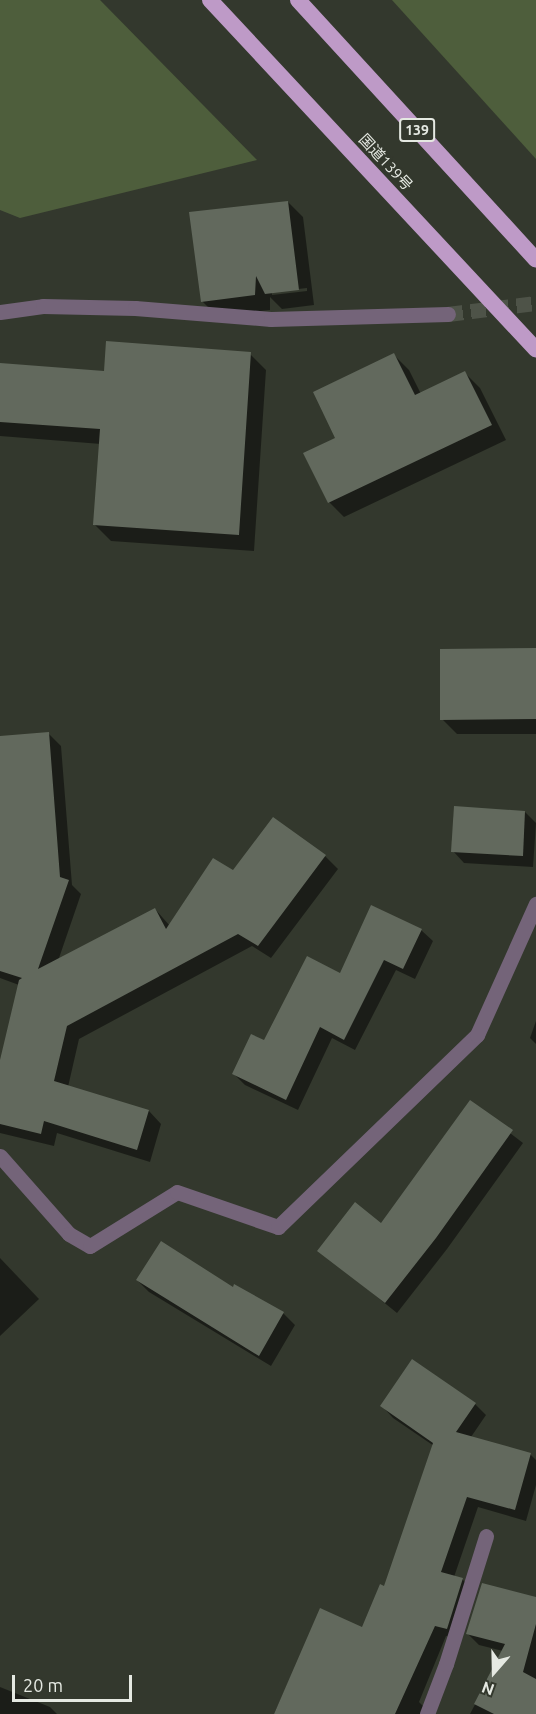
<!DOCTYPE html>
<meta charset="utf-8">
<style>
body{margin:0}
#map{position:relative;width:536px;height:1714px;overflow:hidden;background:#33382d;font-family:Ubuntu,"Noto Sans JP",sans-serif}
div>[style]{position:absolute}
.green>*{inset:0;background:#4e5e3c}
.shadow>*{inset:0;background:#0007}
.building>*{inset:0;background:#62695d}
.minor-tunnel>*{height:15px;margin-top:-7.5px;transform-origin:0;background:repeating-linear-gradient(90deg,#4e5348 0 15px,transparent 0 23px)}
.minor>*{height:15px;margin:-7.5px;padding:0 7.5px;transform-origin:7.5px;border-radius:7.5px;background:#746479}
.trunk>*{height:16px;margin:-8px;padding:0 8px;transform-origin:8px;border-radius:8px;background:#be9ac7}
span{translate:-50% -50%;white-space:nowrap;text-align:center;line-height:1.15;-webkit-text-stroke:4.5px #33382d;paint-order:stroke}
.shield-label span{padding:2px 4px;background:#33382d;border:2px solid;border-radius:4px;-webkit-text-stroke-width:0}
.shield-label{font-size:14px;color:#e5e9e2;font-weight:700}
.street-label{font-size:15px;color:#e5e9e2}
.north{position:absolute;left:464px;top:1642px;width:60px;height:60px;-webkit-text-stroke:4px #33382d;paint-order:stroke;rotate:200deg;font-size:16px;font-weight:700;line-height:24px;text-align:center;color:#e5e9e2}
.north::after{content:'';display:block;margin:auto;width:21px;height:27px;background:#e5e9e2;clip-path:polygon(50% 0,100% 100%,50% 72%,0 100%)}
.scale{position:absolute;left:12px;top:1675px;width:120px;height:27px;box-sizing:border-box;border:3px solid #e5e9e2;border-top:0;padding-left:8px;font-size:18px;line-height:21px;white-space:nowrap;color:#e5e9e2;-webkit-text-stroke:4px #33382d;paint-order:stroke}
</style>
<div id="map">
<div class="green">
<i style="clip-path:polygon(0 0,100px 0,257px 160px,20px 218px,0 210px)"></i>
<i style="clip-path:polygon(392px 0,536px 0,536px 159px)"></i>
</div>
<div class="shadow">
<i style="clip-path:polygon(evenodd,288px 202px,303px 217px,314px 305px,282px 309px,270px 297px,270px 310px,217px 316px,202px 301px,288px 202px,307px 288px,307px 291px,272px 295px,272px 292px,307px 288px)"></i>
<i style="clip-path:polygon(250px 354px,266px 370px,254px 551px,111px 541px,95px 525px,101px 444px,0 436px,0 365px,106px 373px)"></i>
<i style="clip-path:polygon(394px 355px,409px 370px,421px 394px,465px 373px,480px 388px,506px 440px,344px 517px,329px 502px)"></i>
<i style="clip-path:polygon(536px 650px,536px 734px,457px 734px,442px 719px)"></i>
<i style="clip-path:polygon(48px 733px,61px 746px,72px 885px,81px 894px,58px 961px,155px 909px,170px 926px,233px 872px,325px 856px,338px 869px,271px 958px,252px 946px,79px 1039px,68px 1087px,149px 1111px,161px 1124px,150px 1162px,57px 1133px,54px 1146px,0 1133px,0 1066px,19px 985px,0 978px,0 737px)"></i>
<i style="clip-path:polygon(525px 812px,536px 823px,533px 867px,464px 863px,453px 851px)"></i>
<i style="clip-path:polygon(421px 930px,433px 941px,415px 979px,396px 970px,355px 1050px,332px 1038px,298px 1110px,245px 1085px,234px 1074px,264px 1042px,340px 975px)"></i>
<i style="clip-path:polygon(536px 1021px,536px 1044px,530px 1038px)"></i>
<i style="clip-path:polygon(470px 1102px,523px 1143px,447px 1249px,397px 1313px,319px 1250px,382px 1225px)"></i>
<i style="clip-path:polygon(0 1258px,39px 1299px,0 1336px)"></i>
<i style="clip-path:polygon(137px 1280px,233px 1289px,235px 1286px,284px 1314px,295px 1325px,271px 1366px,149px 1292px)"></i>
<i style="clip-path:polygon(475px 1404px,486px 1415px,471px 1437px,530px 1454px,536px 1460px,536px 1485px,526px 1521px,478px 1507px,454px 1577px,462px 1579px,473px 1590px,458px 1639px,446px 1636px,419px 1702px,431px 1714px,274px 1714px,321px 1610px,363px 1629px,385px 1588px,434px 1446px,393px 1418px,382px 1406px)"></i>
<i style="clip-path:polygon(536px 1598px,536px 1714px,470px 1714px,503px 1651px,479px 1645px,467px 1633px)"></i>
<i style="clip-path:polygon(0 1687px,50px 1707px,57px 1714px,0 1714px)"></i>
</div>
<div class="building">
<i style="clip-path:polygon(288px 201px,299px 290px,265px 294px,256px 276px,255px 295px,201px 302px,189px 212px)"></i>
<i style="clip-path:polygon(106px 341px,251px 352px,239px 535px,93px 525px,100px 429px,0 422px,0 363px,104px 371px)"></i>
<i style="clip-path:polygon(394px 353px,415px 395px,465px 371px,492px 425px,328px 503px,303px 453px,335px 438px,313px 392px)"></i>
<i style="clip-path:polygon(536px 648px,536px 719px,440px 720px,440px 649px)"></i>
<i style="clip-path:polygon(49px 732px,60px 877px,69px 880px,38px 969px,155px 908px,166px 929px,213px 858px,233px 870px,273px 817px,326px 855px,258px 946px,238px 934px,67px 1026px,54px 1081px,149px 1110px,137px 1150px,44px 1121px,41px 1134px,0 1124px,0 1060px,19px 980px,22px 978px,0 971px,0 736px)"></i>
<i style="clip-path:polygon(454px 806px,525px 811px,523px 856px,451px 852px)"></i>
<i style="clip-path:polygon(371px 905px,422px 929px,403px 969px,384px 960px,344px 1040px,320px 1027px,286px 1100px,232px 1074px,251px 1034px,264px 1040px,307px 956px,340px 973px)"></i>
<i style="clip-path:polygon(470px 1100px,513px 1130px,436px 1238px,385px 1303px,317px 1251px,355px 1202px,381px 1223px)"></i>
<i style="clip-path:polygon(161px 1241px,233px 1287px,234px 1284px,284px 1312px,259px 1356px,136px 1280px)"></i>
<i style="clip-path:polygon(412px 1359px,476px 1403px,456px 1432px,531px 1453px,515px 1510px,467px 1497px,441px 1572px,463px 1578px,447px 1629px,435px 1626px,395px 1714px,274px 1714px,320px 1608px,362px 1627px,380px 1584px,384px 1586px,433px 1443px,380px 1406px)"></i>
<i style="clip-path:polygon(482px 1583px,536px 1597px,536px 1624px,523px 1672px,536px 1679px,536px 1714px,494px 1714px,474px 1704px,505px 1644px,466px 1634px)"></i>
</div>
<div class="minor-tunnel">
<i style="left:448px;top:314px;width:89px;rotate:-7.1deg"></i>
</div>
<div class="minor">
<i style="left:0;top:312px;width:43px;rotate:-7.9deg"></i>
<i style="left:43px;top:306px;width:92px;rotate:1.2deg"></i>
<i style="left:135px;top:308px;width:136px;rotate:4.6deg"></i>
<i style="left:271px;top:319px;width:177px;rotate:-1.6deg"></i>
<i style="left:0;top:1156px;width:104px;rotate:48.5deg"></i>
<i style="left:69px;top:1234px;width:24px;rotate:30deg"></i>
<i style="left:90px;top:1246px;width:102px;rotate:-31.8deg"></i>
<i style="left:177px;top:1192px;width:107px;rotate:19.1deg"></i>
<i style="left:278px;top:1227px;width:277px;rotate:-44deg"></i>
<i style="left:477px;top:1035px;width:144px;rotate:-65.8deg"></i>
<i style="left:427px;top:1714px;width:53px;rotate:-69.2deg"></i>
<i style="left:446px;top:1664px;width:134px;rotate:-72.6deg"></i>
</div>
<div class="trunk">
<i style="left:210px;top:0;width:478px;rotate:47deg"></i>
<i style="left:298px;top:0;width:352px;rotate:47.5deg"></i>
</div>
<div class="shield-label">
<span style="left:417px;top:130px">139</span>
</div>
<div class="street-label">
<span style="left:386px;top:162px;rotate:47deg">国道139号</span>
</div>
<div class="north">N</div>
<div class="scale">20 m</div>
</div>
